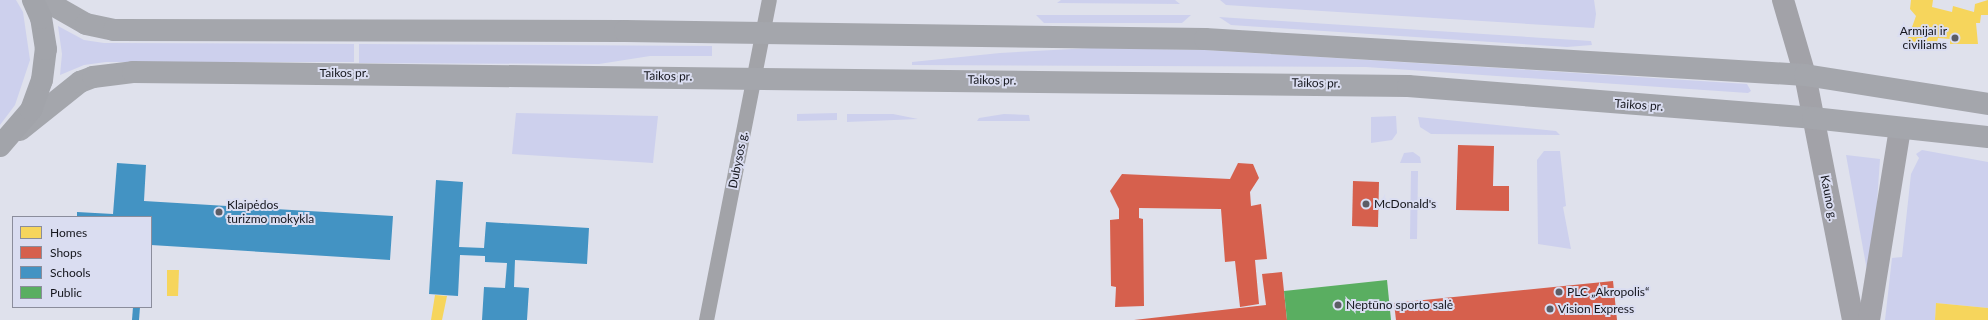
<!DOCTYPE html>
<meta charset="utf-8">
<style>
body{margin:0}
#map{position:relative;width:1988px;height:320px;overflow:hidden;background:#dfe1ec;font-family:Lato,sans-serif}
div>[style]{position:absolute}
.green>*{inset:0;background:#cdd0ed}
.homes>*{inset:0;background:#f6d55c}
.shops>*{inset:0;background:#d6604d}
.schools>*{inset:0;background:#4393c3}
.public>*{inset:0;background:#5aae61}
.minor>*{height:15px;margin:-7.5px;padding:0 7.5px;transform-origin:7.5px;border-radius:7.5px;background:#a2a3a8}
.secondary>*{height:22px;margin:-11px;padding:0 11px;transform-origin:11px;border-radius:11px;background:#a2a2a8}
.primary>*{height:22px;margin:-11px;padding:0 11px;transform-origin:11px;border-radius:11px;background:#a4a6ac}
.trunk>*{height:22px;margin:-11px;padding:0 11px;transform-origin:11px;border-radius:11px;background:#a2a4aa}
.dots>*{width:11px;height:11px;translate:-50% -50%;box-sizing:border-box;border:2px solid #daddf1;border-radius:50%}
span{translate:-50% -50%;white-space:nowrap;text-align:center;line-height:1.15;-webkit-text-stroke:4px #daddf1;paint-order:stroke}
.poi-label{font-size:12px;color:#15161d}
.right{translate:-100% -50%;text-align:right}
.left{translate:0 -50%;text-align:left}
.street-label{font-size:12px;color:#15161d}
.legend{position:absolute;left:12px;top:216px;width:140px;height:92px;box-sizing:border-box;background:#daddf1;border:1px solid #8b8d9c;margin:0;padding:5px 7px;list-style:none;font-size:12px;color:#15161d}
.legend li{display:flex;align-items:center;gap:8px;height:20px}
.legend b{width:20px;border:1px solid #8b8d9c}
</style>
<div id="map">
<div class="green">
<i style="clip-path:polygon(0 0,16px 0,23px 12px,30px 60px,15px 105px,0 125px)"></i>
<i style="clip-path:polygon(1061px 0,1175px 0,1180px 4px,1057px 3px)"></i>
<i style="clip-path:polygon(1220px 0,1594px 0,1596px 14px,1594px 28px,1226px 5px)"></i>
<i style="clip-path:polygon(1036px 15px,1191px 15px,1182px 23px,1044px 23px)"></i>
<i style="clip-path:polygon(1219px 17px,1591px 41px,1592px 45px,1567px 47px,1231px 25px)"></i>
<i style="clip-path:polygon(58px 26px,84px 40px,104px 43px,354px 44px,354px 62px,106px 62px,84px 65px,60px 75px,62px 54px)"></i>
<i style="clip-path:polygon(359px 44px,712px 46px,712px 56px,650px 56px,599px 64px,359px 63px)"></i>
<i style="clip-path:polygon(1091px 48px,1205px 50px,1529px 70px,1747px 84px,1751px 91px,1748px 93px,1366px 67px,912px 65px,912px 62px,1000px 53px)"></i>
<i style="clip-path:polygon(516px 113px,658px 116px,653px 163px,512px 154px)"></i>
<i style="clip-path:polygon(837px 113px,837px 120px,797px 121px,797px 114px)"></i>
<i style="clip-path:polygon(847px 114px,893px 114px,918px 119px,847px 122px)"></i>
<i style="clip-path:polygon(1004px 114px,1029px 115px,1030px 121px,977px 121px,979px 118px)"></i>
<i style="clip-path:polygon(1396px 116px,1397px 133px,1392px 140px,1371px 143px,1371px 117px)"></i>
<i style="clip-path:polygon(1418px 117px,1556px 131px,1560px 135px,1431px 134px,1420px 127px)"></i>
<i style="clip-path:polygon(1922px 150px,1988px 162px,1988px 308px,1936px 303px,1935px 320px,1885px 320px,1892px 258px,1902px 257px,1911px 174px,1919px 158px,1916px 154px)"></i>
<i style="clip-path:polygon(1544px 151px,1560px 151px,1566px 206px,1563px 207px,1571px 249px,1538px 244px,1537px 160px)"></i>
<i style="clip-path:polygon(1413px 152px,1420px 157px,1421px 163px,1400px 163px,1404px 153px)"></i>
<i style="clip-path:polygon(1846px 155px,1880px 159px,1872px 276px,1868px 276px)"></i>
<i style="clip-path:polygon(1411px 171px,1418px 171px,1417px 239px,1410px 239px)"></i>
</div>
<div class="homes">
<i style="clip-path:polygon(1911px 0,1933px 0,1932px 7px,1952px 12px,1953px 6px,1974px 12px,1975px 4px,1988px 0,1988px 15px,1981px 15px,1980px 23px,1976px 23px,1978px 44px,1950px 44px,1950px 39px,1938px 38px,1937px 42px,1930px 44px,1907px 41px,1916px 16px,1910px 9px)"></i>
<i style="clip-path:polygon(167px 270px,179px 270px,178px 296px,167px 296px)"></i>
<i style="clip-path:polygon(435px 295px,447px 296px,442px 320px,431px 320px)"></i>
<i style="clip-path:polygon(1936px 303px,1988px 308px,1988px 320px,1935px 320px)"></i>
</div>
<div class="shops">
<i style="clip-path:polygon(1458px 145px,1494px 146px,1493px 186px,1509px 186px,1509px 211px,1456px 210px)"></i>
<i style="clip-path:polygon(1238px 163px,1253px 164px,1259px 178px,1250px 192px,1251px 206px,1261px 204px,1267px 259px,1255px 260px,1259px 304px,1240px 307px,1235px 261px,1225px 262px,1221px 209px,1139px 208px,1139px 218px,1143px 219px,1144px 306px,1115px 307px,1116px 287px,1111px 286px,1110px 220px,1119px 219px,1119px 209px,1110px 191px,1122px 174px,1230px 179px)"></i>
<i style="clip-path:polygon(1353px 181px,1379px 182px,1378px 227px,1352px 226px)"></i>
<i style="clip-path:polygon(1282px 272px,1287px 320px,1134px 320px,1266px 305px,1262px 274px)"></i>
<i style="clip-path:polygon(1613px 281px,1617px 320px,1396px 320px,1394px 303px)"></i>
</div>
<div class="schools">
<i style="clip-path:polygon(117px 163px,146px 165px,144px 201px,393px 216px,390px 260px,151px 245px,151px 217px,77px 217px,77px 212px,113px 214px)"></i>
<i style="clip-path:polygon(436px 180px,463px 182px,459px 247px,484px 248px,486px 222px,589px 228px,587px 264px,515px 260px,514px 287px,529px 288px,527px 320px,482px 320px,484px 287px,505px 288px,507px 263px,485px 262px,485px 256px,460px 255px,458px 296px,429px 294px)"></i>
<i style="clip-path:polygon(133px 307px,140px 307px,139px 320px,132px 320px)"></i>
</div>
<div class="public">
<i style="clip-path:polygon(1387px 280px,1391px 320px,1287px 320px,1284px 291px)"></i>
</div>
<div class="minor">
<i style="left:706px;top:320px;width:326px;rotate:-78.9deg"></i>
</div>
<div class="secondary">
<i style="left:1783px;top:0;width:78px;rotate:73.7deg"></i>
<i style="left:1805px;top:75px;width:250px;rotate:78.9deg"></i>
<i style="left:1869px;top:320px;width:194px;rotate:-80.8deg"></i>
</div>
<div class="primary">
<i style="left:44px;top:0;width:48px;rotate:29.7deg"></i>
<i style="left:86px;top:24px;width:29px;rotate:12deg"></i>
<i style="left:114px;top:30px;width:511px;rotate:0.11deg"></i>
<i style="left:625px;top:31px;width:580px;rotate:0.79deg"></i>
<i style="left:1205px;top:39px;width:601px;rotate:3.43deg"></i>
<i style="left:1805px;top:75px;width:185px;rotate:9deg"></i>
<i style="left:20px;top:130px;width:77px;rotate:-38.7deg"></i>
<i style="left:80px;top:82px;width:14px;rotate:-21deg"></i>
<i style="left:93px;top:77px;width:40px;rotate:-7.1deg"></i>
<i style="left:133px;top:72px;width:1275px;rotate:0.63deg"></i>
<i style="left:1408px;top:86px;width:406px;rotate:4.5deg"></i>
<i style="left:1813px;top:118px;width:176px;rotate:6.2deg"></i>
</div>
<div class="trunk">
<i style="left:0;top:146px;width:48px;rotate:-49.3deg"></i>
<i style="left:31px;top:110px;width:32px;rotate:-70deg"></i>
<i style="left:42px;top:80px;width:31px;rotate:-83deg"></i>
<i style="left:46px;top:49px;width:31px;rotate:-99deg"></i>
<i style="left:41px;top:18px;width:20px;rotate:-114deg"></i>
</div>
<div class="dots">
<i style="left:1955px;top:38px;background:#5c5d65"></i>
<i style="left:1366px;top:204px;background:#5c5d65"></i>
<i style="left:219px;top:212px;background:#5c5d65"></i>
<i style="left:1559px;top:292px;background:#5c5d65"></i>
<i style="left:1338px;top:305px;background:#5c5d65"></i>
<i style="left:1550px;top:309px;background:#5c5d65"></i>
</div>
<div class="poi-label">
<span class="right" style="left:1947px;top:38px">Armijai ir<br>civiliams</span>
<span class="left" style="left:1374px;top:204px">McDonald's</span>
<span class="left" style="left:227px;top:212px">Klaipėdos<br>turizmo mokykla</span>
<span class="left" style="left:1567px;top:292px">PLC „Akropolis“</span>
<span class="left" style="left:1346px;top:305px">Neptūno sporto salė</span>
<span class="left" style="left:1558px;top:309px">Vision Express</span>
</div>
<div class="street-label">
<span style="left:344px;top:73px">Taikos pr.</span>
<span style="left:668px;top:76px;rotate:1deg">Taikos pr.</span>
<span style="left:992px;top:80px;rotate:1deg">Taikos pr.</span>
<span style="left:1316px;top:83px;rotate:1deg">Taikos pr.</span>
<span style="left:1639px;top:105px;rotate:4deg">Taikos pr.</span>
<span style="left:738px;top:160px;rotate:-79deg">Dubysos g.</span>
<span style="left:1829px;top:198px;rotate:79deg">Kauno g.</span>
</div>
<ul class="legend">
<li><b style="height:11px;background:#f6d55c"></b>Homes</li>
<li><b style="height:11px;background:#d6604d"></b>Shops</li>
<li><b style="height:11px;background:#4393c3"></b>Schools</li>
<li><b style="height:11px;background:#5aae61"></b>Public</li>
</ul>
</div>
